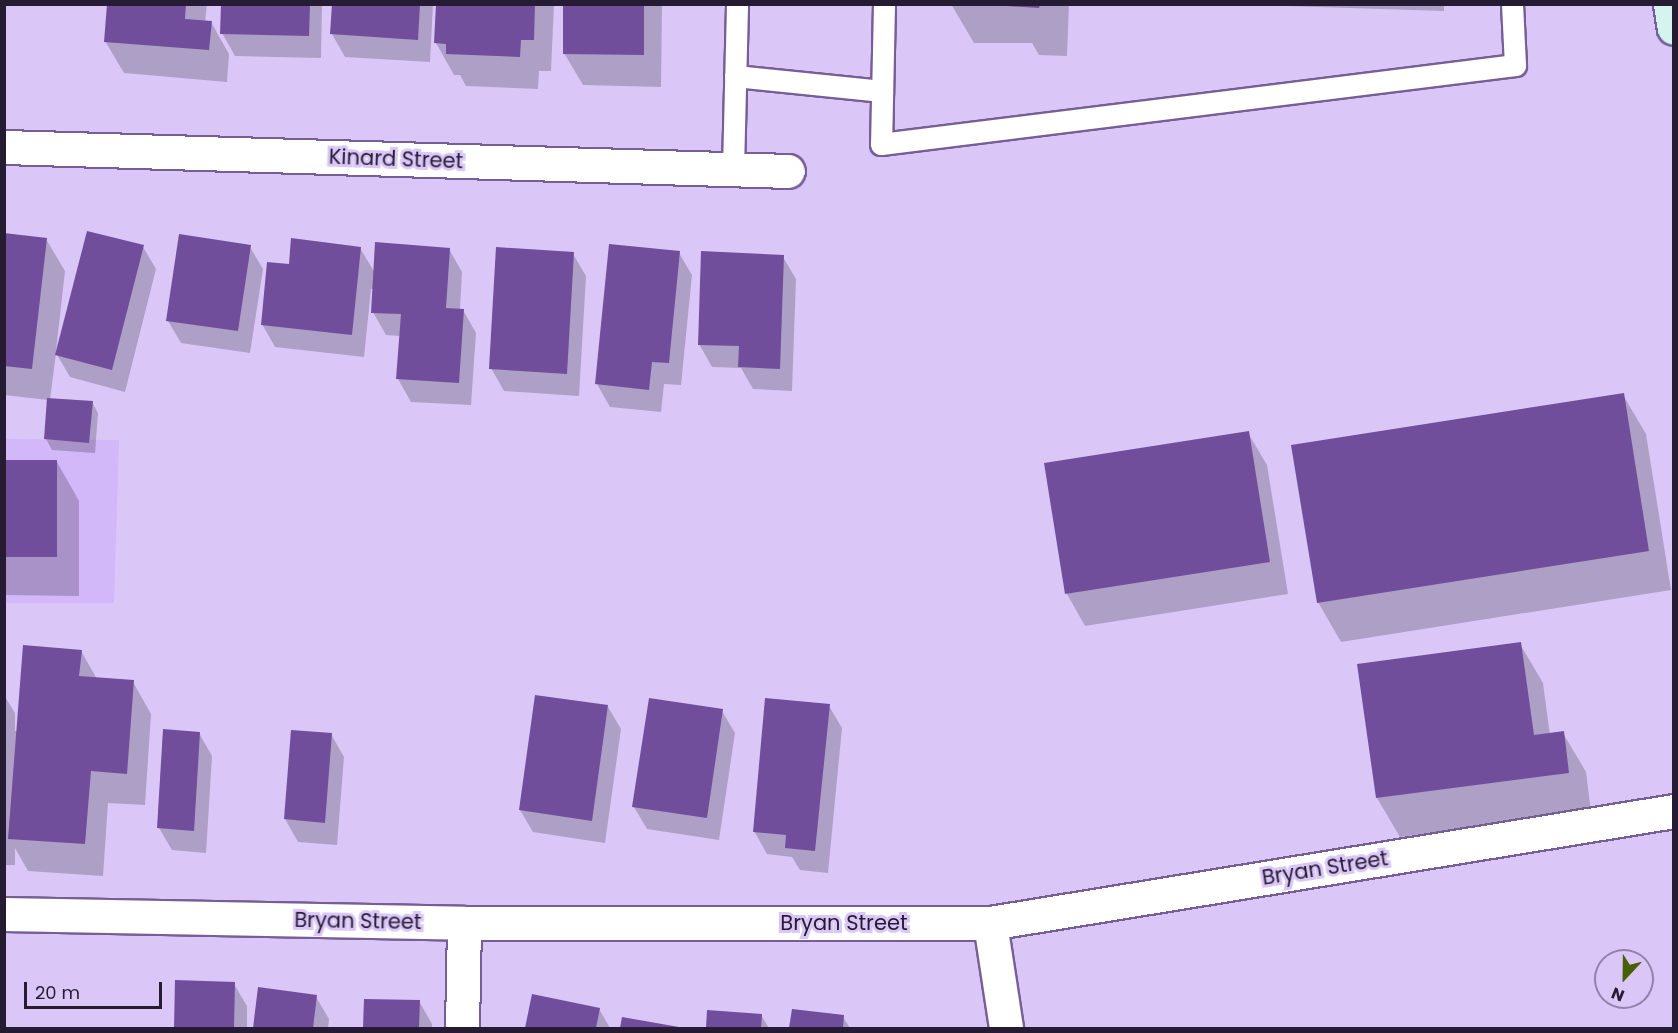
<!DOCTYPE html>
<style>
body{margin:0}
#map{position:relative;width:1678px;height:1033px;overflow:hidden;background:#dac7f8;font-family:Poppins,sans-serif}
div>[style]{position:absolute}
.built>*{inset:0;background:#d2b7f9}
.shadow>*{inset:0;background:#0003}
.building>*{inset:0;background:#714e9c}
.roads{filter:drop-shadow(2px 0 #765f95) drop-shadow(-2px 0 #765f95) drop-shadow(0 2px #765f95) drop-shadow(0 -2px #765f95)}
.lane>*{height:21px;margin:-10.5px;padding:0 10.5px;transform-origin:10.5px;border-radius:10.5px;background:#fff}
.street>*{height:33px;margin:-16.5px;padding:0 16.5px;transform-origin:16.5px;border-radius:16.5px;background:#fff}
.secondary>*{height:33px;margin:-16.5px;padding:0 16.5px;transform-origin:16.5px;border-radius:16.5px;background:#d5f4ef}
span{translate:-50% -50%;white-space:nowrap;text-align:center;line-height:1.15;-webkit-text-stroke:6px #dac7f8;paint-order:stroke}
.street-label{font-size:21px;color:#251b32}
.frame{position:absolute;inset:0;border:6px solid #251b32;pointer-events:none}
.north{position:absolute;left:1594px;top:949px;width:60px;height:60px;box-sizing:border-box;background:#dac7f8;border:2px solid #9282a9;border-radius:50%;rotate:202deg;font-size:16px;font-weight:700;line-height:24px;text-align:center;color:#251b32}
.north::after{content:'';display:block;margin:auto;width:21px;height:27px;background:#4a5e05;clip-path:polygon(50% 0,100% 100%,50% 72%,0 100%)}
.scale{position:absolute;left:24px;top:982px;width:138px;height:27px;box-sizing:border-box;border:3px solid #251b32;border-top:0;padding-left:8px;font-size:18px;line-height:21px;white-space:nowrap;color:#251b32;-webkit-text-stroke:4px #dac7f8;paint-order:stroke}
</style>
<div id="map">
<div class="built">
<i style="clip-path:polygon(5px 439px,119px 440px,114px 603px,5px 603px)"></i>
</div>
<div class="shadow">
<i style="clip-path:polygon(108px 4px,207px 4px,205px 22px,211px 22px,229px 54px,227px 82px,124px 73px,105px 41px)"></i>
<i style="clip-path:polygon(222px 4px,322px 4px,321px 58px,235px 56px,222px 33px)"></i>
<i style="clip-path:polygon(334px 4px,433px 4px,430px 62px,345px 57px,332px 34px)"></i>
<i style="clip-path:polygon(438px 4px,554px 4px,551px 71px,539px 71px,538px 89px,466px 86px,460px 75px,454px 75px,436px 43px)"></i>
<i style="clip-path:polygon(564px 4px,662px 4px,661px 87px,583px 85px,564px 53px)"></i>
<i style="clip-path:polygon(951px 4px,1069px 4px,1067px 56px,1039px 55px,1032px 43px,974px 43px)"></i>
<i style="clip-path:polygon(1224px 4px,1444px 4px,1444px 11px)"></i>
<i style="clip-path:polygon(4px 234px,46px 239px,65px 271px,56px 351px,143px 247px,156px 269px,125px 392px,70px 377px,56px 353px,50px 400px,92px 402px,98px 413px,95px 453px,52px 450px,46px 439px,48px 400px,4px 395px)"></i>
<i style="clip-path:polygon(250px 247px,263px 269px,250px 353px,181px 343px,168px 321px)"></i>
<i style="clip-path:polygon(360px 248px,375px 273px,449px 249px,462px 272px,460px 310px,463px 310px,476px 333px,471px 405px,411px 402px,398px 379px,401px 336px,386px 335px,373px 312px,374px 289px,371px 289px,364px 357px,275px 347px,262px 324px,290px 265px)"></i>
<i style="clip-path:polygon(679px 253px,692px 275px,681px 385px,664px 384px,661px 412px,610px 407px,597px 384px)"></i>
<i style="clip-path:polygon(573px 254px,586px 276px,579px 396px,504px 391px,491px 368px)"></i>
<i style="clip-path:polygon(783px 257px,796px 279px,792px 391px,753px 389px,741px 368px,712px 367px,699px 344px)"></i>
<i style="clip-path:polygon(1623px 395px,1646px 434px,1671px 590px,1341px 642px,1318px 602px)"></i>
<i style="clip-path:polygon(1248px 433px,1267px 465px,1288px 594px,1085px 626px,1067px 594px)"></i>
<i style="clip-path:polygon(4px 461px,57px 462px,79px 501px,79px 596px,4px 595px)"></i>
<i style="clip-path:polygon(1520px 644px,1543px 683px,1550px 735px,1563px 733px,1586px 772px,1591px 812px,1400px 837px,1377px 798px)"></i>
<i style="clip-path:polygon(81px 651px,97px 679px,133px 682px,151px 714px,145px 805px,108px 803px,103px 876px,28px 871px,15px 848px,15px 865px,4px 865px,4px 695px,15px 713px,15px 731px,18px 731px)"></i>
<i style="clip-path:polygon(829px 706px,842px 728px,828px 873px,800px 870px,792px 857px,767px 854px,754px 831px)"></i>
<i style="clip-path:polygon(608px 707px,621px 729px,605px 843px,533px 832px,520px 810px)"></i>
<i style="clip-path:polygon(722px 711px,735px 733px,719px 840px,647px 829px,634px 807px)"></i>
<i style="clip-path:polygon(199px 733px,212px 756px,206px 853px,172px 850px,159px 828px)"></i>
<i style="clip-path:polygon(331px 734px,344px 757px,337px 845px,298px 842px,285px 819px)"></i>
<i style="clip-path:polygon(177px 982px,234px 984px,247px 1006px,247px 1028px,176px 1028px)"></i>
<i style="clip-path:polygon(260px 989px,316px 997px,329px 1019px,328px 1028px,255px 1028px)"></i>
<i style="clip-path:polygon(533px 996px,599px 1009px,610px 1028px,527px 1028px)"></i>
<i style="clip-path:polygon(365px 1000px,419px 1001px,432px 1024px,432px 1028px,365px 1028px)"></i>
<i style="clip-path:polygon(793px 1011px,843px 1017px,850px 1028px,791px 1028px)"></i>
<i style="clip-path:polygon(708px 1012px,761px 1015px,769px 1028px,707px 1028px)"></i>
<i style="clip-path:polygon(623px 1019px,677px 1028px,621px 1028px)"></i>
</div>
<div class="building">
<i style="clip-path:polygon(107px 4px,186px 4px,185px 19px,212px 21px,209px 50px,104px 42px)"></i>
<i style="clip-path:polygon(221px 4px,310px 4px,309px 36px,220px 34px)"></i>
<i style="clip-path:polygon(332px 4px,420px 4px,418px 40px,330px 34px)"></i>
<i style="clip-path:polygon(436px 4px,535px 4px,534px 40px,521px 40px,520px 57px,446px 54px,446px 44px,434px 43px)"></i>
<i style="clip-path:polygon(563px 4px,644px 4px,644px 55px,563px 54px)"></i>
<i style="clip-path:polygon(1007px 4px,1040px 4px,1039px 8px,1007px 6px)"></i>
<i style="clip-path:polygon(87px 231px,144px 245px,112px 370px,55px 355px)"></i>
<i style="clip-path:polygon(4px 233px,47px 238px,32px 369px,4px 366px)"></i>
<i style="clip-path:polygon(179px 234px,251px 245px,238px 331px,166px 321px)"></i>
<i style="clip-path:polygon(291px 238px,361px 247px,352px 335px,261px 325px,267px 262px,289px 264px)"></i>
<i style="clip-path:polygon(375px 242px,450px 248px,446px 308px,464px 309px,459px 383px,396px 379px,401px 314px,371px 313px)"></i>
<i style="clip-path:polygon(609px 244px,680px 251px,669px 363px,652px 362px,649px 390px,595px 384px)"></i>
<i style="clip-path:polygon(496px 247px,574px 252px,567px 374px,489px 369px)"></i>
<i style="clip-path:polygon(701px 251px,784px 255px,780px 369px,738px 367px,739px 346px,698px 345px)"></i>
<i style="clip-path:polygon(1624px 393px,1649px 551px,1317px 603px,1291px 445px)"></i>
<i style="clip-path:polygon(47px 398px,93px 401px,89px 443px,44px 439px)"></i>
<i style="clip-path:polygon(1249px 431px,1270px 562px,1065px 594px,1044px 463px)"></i>
<i style="clip-path:polygon(4px 460px,57px 460px,57px 557px,4px 557px)"></i>
<i style="clip-path:polygon(1521px 642px,1534px 735px,1564px 731px,1569px 773px,1376px 798px,1357px 664px)"></i>
<i style="clip-path:polygon(23px 645px,82px 650px,79px 676px,134px 680px,127px 774px,91px 771px,85px 844px,8px 839px)"></i>
<i style="clip-path:polygon(535px 695px,608px 705px,592px 821px,519px 810px)"></i>
<i style="clip-path:polygon(649px 698px,723px 709px,707px 818px,632px 807px)"></i>
<i style="clip-path:polygon(765px 698px,830px 704px,815px 851px,785px 848px,786px 835px,753px 832px)"></i>
<i style="clip-path:polygon(163px 729px,200px 732px,194px 831px,157px 828px)"></i>
<i style="clip-path:polygon(291px 730px,332px 733px,325px 823px,284px 819px)"></i>
<i style="clip-path:polygon(175px 980px,235px 982px,234px 1028px,174px 1028px)"></i>
<i style="clip-path:polygon(258px 987px,317px 995px,313px 1028px,253px 1028px)"></i>
<i style="clip-path:polygon(532px 994px,600px 1008px,596px 1028px,525px 1028px)"></i>
<i style="clip-path:polygon(364px 999px,420px 1000px,419px 1028px,363px 1028px)"></i>
<i style="clip-path:polygon(792px 1009px,844px 1015px,843px 1028px,789px 1028px)"></i>
<i style="clip-path:polygon(707px 1010px,762px 1014px,761px 1028px,706px 1028px)"></i>
<i style="clip-path:polygon(622px 1017px,679px 1027px,679px 1028px,620px 1028px)"></i>
</div>
<div class="roads">
<div class="lane">
<i style="left:884px;top:4px;width:140px;rotate:91.2deg"></i>
<i style="left:881px;top:144px;width:639px;rotate:-7.1deg"></i>
<i style="left:1515px;top:65px;width:61px;rotate:-92.8deg"></i>
<i style="left:735px;top:76px;width:148px;rotate:5.8deg"></i>
<i style="left:733px;top:169px;width:165px;rotate:-88.6deg"></i>
</div>
<div class="street">
<i style="left:4px;top:147px;width:784px;rotate:1.75deg"></i>
<i style="left:4px;top:914px;width:460px;rotate:1.1deg"></i>
<i style="left:464px;top:923px;width:526px"></i>
<i style="left:990px;top:923px;width:693px;rotate:-9.3deg"></i>
<i style="left:990px;top:923px;width:106px;rotate:81.3deg"></i>
<i style="left:462px;top:1028px;width:105px;rotate:-88.9deg"></i>
</div>
<div class="secondary">
<i style="left:1670px;top:4px;width:24px;rotate:81deg"></i>
</div>
</div>
<div class="street-label">
<span style="left:396px;top:159px;rotate:2deg">Kinard Street</span>
<span style="left:1325px;top:868px;rotate:-9deg">Bryan Street</span>
<span style="left:358px;top:921px;rotate:1deg">Bryan Street</span>
<span style="left:844px;top:923px">Bryan Street</span>
</div>
<div class="frame"></div>
<div class="north">N</div>
<div class="scale">20 m</div>
</div>
